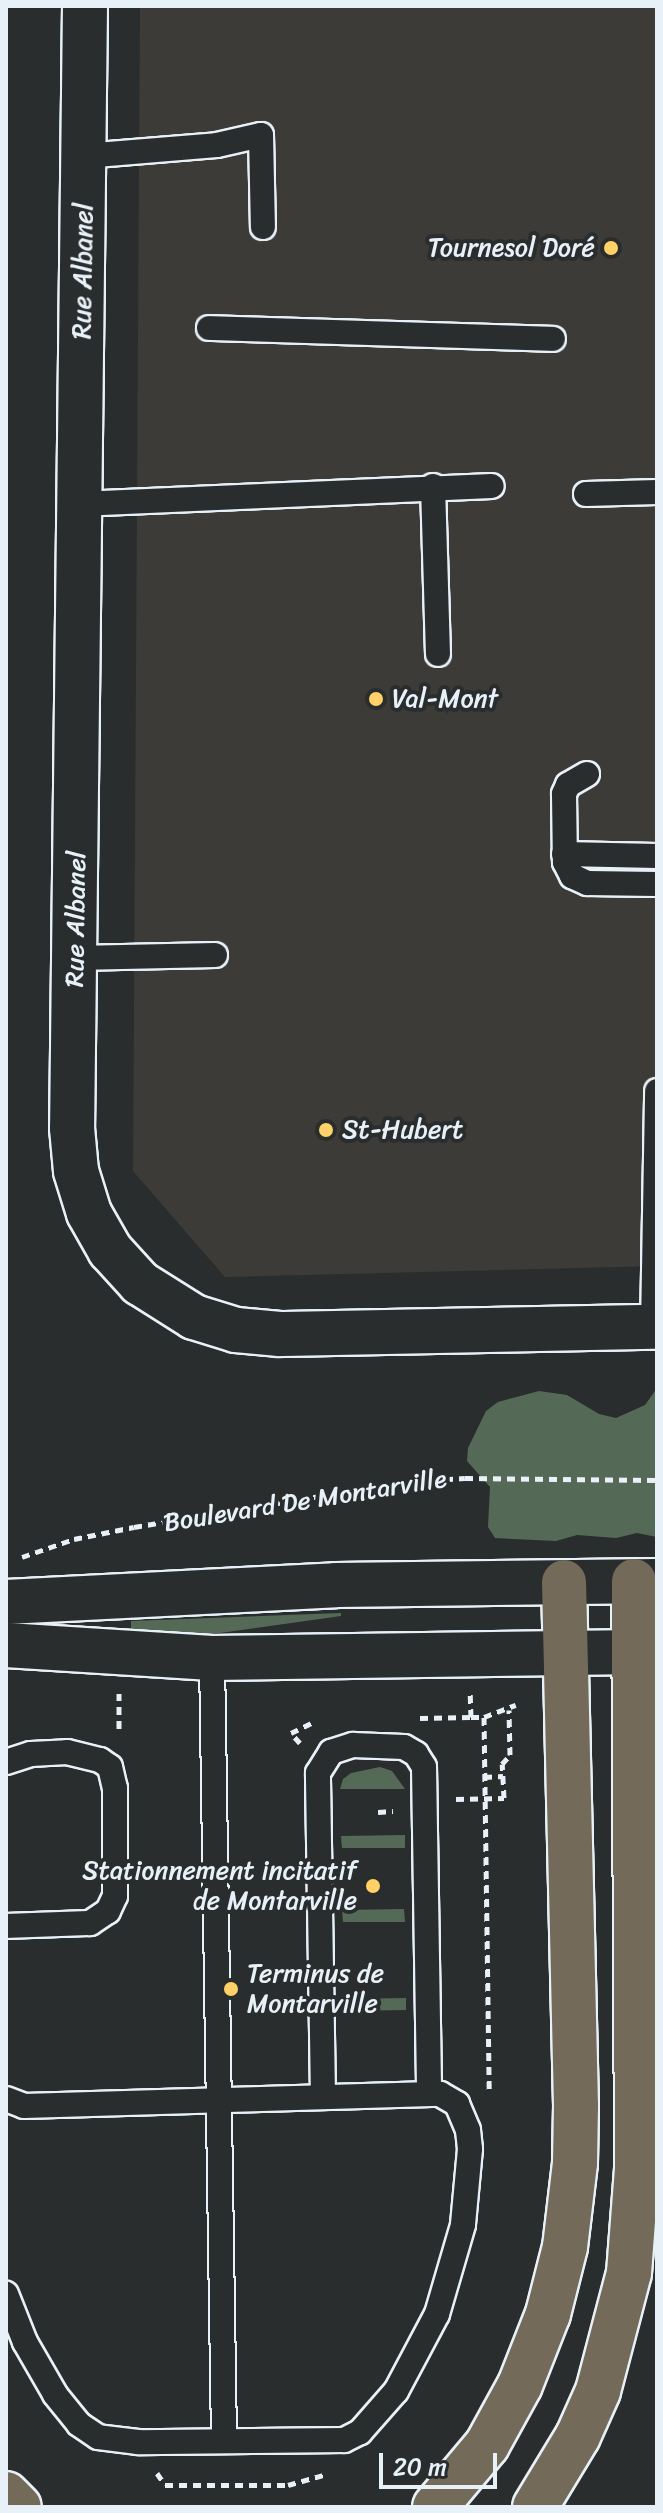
<!DOCTYPE html>
<meta charset="utf-8">
<style>
body{margin:0}
#map{position:relative;width:663px;height:2513px;overflow:hidden;background:#2a2d2e;font-family:Sriracha,sans-serif}
div>[style]{position:absolute}
.built>*{inset:0;background:#3d3b38}
.green>*{inset:0;background:#546a56}
.path>*{height:5px;margin-top:-2.5px;transform-origin:0;background:repeating-linear-gradient(90deg,#e8f1f8 0 8px,transparent 0 14px)}
.roads{filter:drop-shadow(2px 0 #e8f1f8) drop-shadow(-2px 0 #e8f1f8) drop-shadow(0 2px #e8f1f8) drop-shadow(0 -2px #e8f1f8)}
.lane>*{height:24px;margin:-12px;padding:0 12px;transform-origin:12px;border-radius:12px;background:#2a2d2e}
.street>*{height:44px;margin:-22px;padding:0 22px;transform-origin:22px;border-radius:22px;background:#2a2d2e}
.secondary>*{height:44px;margin:-22px;padding:0 22px;transform-origin:22px;border-radius:22px;background:#2a2d2e}
.highway>*{height:44px;margin:-22px;padding:0 22px;transform-origin:22px;border-radius:22px;background:#746a5a}
.dots>*{width:22px;height:22px;translate:-50% -50%;box-sizing:border-box;border:4px solid #2a2d2e;border-radius:50%}
span{translate:-50% -50%;white-space:nowrap;text-align:center;line-height:1.15;-webkit-text-stroke:8px #2a2d2e;paint-order:stroke}
.poi-label{font-size:26px;color:#e8f1f8}
.right{translate:-100% -50%;text-align:right}
.left{translate:0 -50%;text-align:left}
.street-label{font-size:26px;color:#e8f1f8}
.frame{position:absolute;inset:0;border:8px solid #e8f1f8;pointer-events:none}
.scale{position:absolute;left:379px;top:2453px;width:118px;height:36px;box-sizing:border-box;border:4px solid #e8f1f8;border-top:0;padding-left:10px;font-size:24px;line-height:28px;white-space:nowrap;color:#e8f1f8;-webkit-text-stroke:6px #2a2d2e;paint-order:stroke}
</style>
<div id="map">
<div class="built">
<i style="clip-path:polygon(140px 6px,657px 6px,657px 1266px,225px 1277px,133px 1171px)"></i>
</div>
<div class="green">
<i style="clip-path:polygon(657px 1388px,657px 1537px,637px 1533px,616px 1538px,577px 1535px,556px 1541px,495px 1538px,488px 1527px,490px 1487px,467px 1461px,468px 1448px,486px 1411px,498px 1402px,539px 1391px,567px 1395px,599px 1414px,616px 1418px,645px 1405px)"></i>
<i style="clip-path:polygon(341px 1613px,341px 1616px,198px 1636px,131px 1630px,131px 1621px)"></i>
<i style="clip-path:polygon(380px 1767px,392px 1771px,405px 1789px,340px 1789px,343px 1779px,351px 1773px)"></i>
<i style="clip-path:polygon(405px 1835px,405px 1848px,342px 1848px,341px 1836px)"></i>
<i style="clip-path:polygon(404px 1909px,405px 1922px,343px 1922px,342px 1910px)"></i>
<i style="clip-path:polygon(406px 1998px,406px 2010px,344px 2011px,344px 1999px)"></i>
</div>
<div class="path">
<i style="left:22px;top:1557px;width:55px;rotate:-19.1deg"></i>
<i style="left:74px;top:1539px;width:61px;rotate:-11.3deg"></i>
<i style="left:134px;top:1527px;width:273px;rotate:-9.5deg"></i>
<i style="left:403px;top:1482px;width:62px;rotate:-3.7deg"></i>
<i style="left:465px;top:1478px;width:192px;rotate:0.6deg"></i>
<i style="left:119px;top:1693px;width:40px;rotate:90deg"></i>
<i style="left:471px;top:1717px;width:13px"></i>
<i style="left:484px;top:1717px;width:377px;rotate:89.2deg"></i>
<i style="left:484px;top:1717px;width:34px;rotate:-21deg"></i>
<i style="left:420px;top:1718px;width:51px;rotate:-1.1deg"></i>
<i style="left:471px;top:1717px;width:23px;rotate:-92deg"></i>
<i style="left:300px;top:1743px;width:13px;rotate:-132deg"></i>
<i style="left:291px;top:1733px;width:25px;rotate:-26deg"></i>
<i style="left:484px;top:1777px;width:19px;rotate:-3deg"></i>
<i style="left:456px;top:1799px;width:48px;rotate:-1.2deg"></i>
<i style="left:504px;top:1798px;width:34px;rotate:-93deg"></i>
<i style="left:502px;top:1764px;width:12px;rotate:-48deg"></i>
<i style="left:510px;top:1755px;width:45px;rotate:-91.3deg"></i>
<i style="left:378px;top:1812px;width:15px;rotate:-4deg"></i>
<i style="left:157px;top:2473px;width:14px;rotate:56deg"></i>
<i style="left:165px;top:2485px;width:123px"></i>
<i style="left:288px;top:2485px;width:41px;rotate:-15.8deg"></i>
</div>
<div class="roads">
<div class="lane">
<i style="left:84px;top:156px;width:133px;rotate:-4.7deg"></i>
<i style="left:217px;top:145px;width:45px;rotate:-12.8deg"></i>
<i style="left:261px;top:135px;width:92px;rotate:88.8deg"></i>
<i style="left:209px;top:328px;width:344px;rotate:1.8deg"></i>
<i style="left:433px;top:486px;width:168px;rotate:88.3deg"></i>
<i style="left:586px;top:494px;width:71px;rotate:-1.6deg"></i>
<i style="left:79px;top:504px;width:413px;rotate:-2.5deg"></i>
<i style="left:587px;top:774px;width:22px;rotate:150deg"></i>
<i style="left:568px;top:785px;width:10px;rotate:114deg"></i>
<i style="left:564px;top:794px;width:68px;rotate:89.2deg"></i>
<i style="left:565px;top:862px;width:16px;rotate:63deg"></i>
<i style="left:572px;top:876px;width:17px;rotate:25deg"></i>
<i style="left:587px;top:883px;width:70px;rotate:0.8deg"></i>
<i style="left:564px;top:854px;width:93px;rotate:1.2deg"></i>
<i style="left:76px;top:958px;width:139px;rotate:-1.2deg"></i>
<i style="left:653px;top:1328px;width:237px;rotate:-89deg"></i>
<i style="left:212px;top:1658px;width:783px;rotate:89.12deg"></i>
<i style="left:6px;top:1762px;width:26px;rotate:-18deg"></i>
<i style="left:31px;top:1754px;width:36px;rotate:-3deg"></i>
<i style="left:67px;top:1752px;width:34px;rotate:14deg"></i>
<i style="left:100px;top:1760px;width:12px;rotate:35deg"></i>
<i style="left:110px;top:1767px;width:22px;rotate:77deg"></i>
<i style="left:115px;top:1788px;width:108px;rotate:90deg"></i>
<i style="left:115px;top:1896px;width:17px;rotate:115deg"></i>
<i style="left:108px;top:1911px;width:22px;rotate:146deg"></i>
<i style="left:90px;top:1923px;width:84px;rotate:178deg"></i>
<i style="left:323px;top:2097px;width:324px;rotate:-90.9deg"></i>
<i style="left:318px;top:1773px;width:25px;rotate:-58deg"></i>
<i style="left:331px;top:1752px;width:23px;rotate:-18deg"></i>
<i style="left:353px;top:1745px;width:51px;rotate:2.2deg"></i>
<i style="left:404px;top:1747px;width:14px;rotate:30deg"></i>
<i style="left:416px;top:1754px;width:15px;rotate:58deg"></i>
<i style="left:424px;top:1767px;width:327px;rotate:89.1deg"></i>
<i style="left:6px;top:2099px;width:19px;rotate:21deg"></i>
<i style="left:24px;top:2106px;width:416px;rotate:-1.7deg"></i>
<i style="left:440px;top:2094px;width:20px;rotate:30deg"></i>
<i style="left:457px;top:2104px;width:28px;rotate:67deg"></i>
<i style="left:468px;top:2130px;width:19px;rotate:84deg"></i>
<i style="left:470px;top:2149px;width:76px;rotate:95.3deg"></i>
<i style="left:463px;top:2225px;width:93px;rotate:106.3deg"></i>
<i style="left:437px;top:2314px;width:87px;rotate:118deg"></i>
<i style="left:396px;top:2391px;width:55px;rotate:131.3deg"></i>
<i style="left:360px;top:2432px;width:18px;rotate:153deg"></i>
<i style="left:344px;top:2440px;width:206px;rotate:179.4deg"></i>
<i style="left:138px;top:2442px;width:40px;rotate:-172.9deg"></i>
<i style="left:98px;top:2437px;width:23px;rotate:-146deg"></i>
<i style="left:79px;top:2424px;width:38px;rotate:-129deg"></i>
<i style="left:55px;top:2394px;width:60px;rotate:-120deg"></i>
<i style="left:25px;top:2342px;width:52px;rotate:-111.6deg"></i>
</div>
<div class="street">
<i style="left:85px;top:6px;width:1122px;rotate:90.66deg"></i>
<i style="left:72px;top:1128px;width:43px;rotate:84.7deg"></i>
<i style="left:76px;top:1171px;width:44px;rotate:72.8deg"></i>
<i style="left:89px;top:1213px;width:43px;rotate:60.4deg"></i>
<i style="left:110px;top:1250px;width:45px;rotate:47.7deg"></i>
<i style="left:140px;top:1283px;width:64px;rotate:32.2deg"></i>
<i style="left:194px;top:1317px;width:44px;rotate:17.2deg"></i>
<i style="left:236px;top:1330px;width:44px;rotate:5.2deg"></i>
<i style="left:280px;top:1334px;width:377px;rotate:-1.1deg"></i>
</div>
<div class="secondary">
<i style="left:6px;top:1602px;width:330px;rotate:-2.9deg"></i>
<i style="left:336px;top:1585px;width:321px;rotate:-0.7deg"></i>
<i style="left:6px;top:1645px;width:206px;rotate:3.6deg"></i>
<i style="left:212px;top:1658px;width:445px;rotate:-0.8deg"></i>
</div>
<div class="highway">
<i style="left:6px;top:2494px;width:18px;rotate:45deg"></i>
<i style="left:435px;top:2507px;width:81px;rotate:-50deg"></i>
<i style="left:487px;top:2445px;width:68px;rotate:-61.2deg"></i>
<i style="left:520px;top:2385px;width:76px;rotate:-68.5deg"></i>
<i style="left:548px;top:2314px;width:69px;rotate:-75.8deg"></i>
<i style="left:565px;top:2247px;width:85px;rotate:-83.2deg"></i>
<i style="left:575px;top:2163px;width:57px;rotate:-89deg"></i>
<i style="left:576px;top:2106px;width:524px;rotate:-91.31deg"></i>
<i style="left:535px;top:2507px;width:83px;rotate:-58.8deg"></i>
<i style="left:578px;top:2436px;width:49px;rotate:-66deg"></i>
<i style="left:598px;top:2391px;width:122px;rotate:-75.3deg"></i>
<i style="left:629px;top:2273px;width:104px;rotate:-85.6deg"></i>
<i style="left:637px;top:2169px;width:588px;rotate:-90.29deg"></i>
</div>
</div>
<div class="dots">
<i style="left:611px;top:248px;background:#ffd166"></i>
<i style="left:376px;top:699px;background:#ffd166"></i>
<i style="left:326px;top:1130px;background:#ffd166"></i>
<i style="left:373px;top:1886px;background:#ffd166"></i>
<i style="left:231px;top:1989px;background:#ffd166"></i>
</div>
<div class="poi-label">
<span class="right" style="left:595px;top:248px">Tournesol Doré</span>
<span class="left" style="left:392px;top:699px">Val-Mont</span>
<span class="left" style="left:342px;top:1130px">St-Hubert</span>
<span class="right" style="left:357px;top:1886px">Stationnement incitatif<br>de Montarville</span>
<span class="left" style="left:247px;top:1989px">Terminus de<br>Montarville</span>
</div>
<div class="street-label">
<span style="left:83px;top:271px;rotate:-89deg">Rue Albanel</span>
<span style="left:76px;top:919px;rotate:-89deg">Rue Albanel</span>
<span style="left:305px;top:1501px;rotate:-9deg">Boulevard De Montarville</span>
</div>
<div class="frame"></div>
<div class="scale">20 m</div>
</div>
